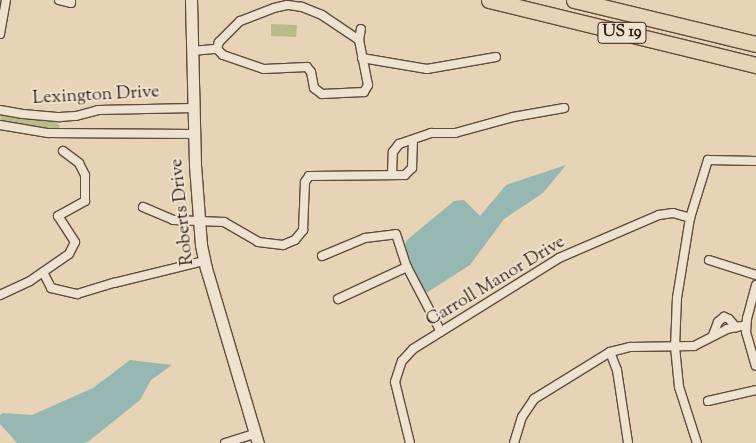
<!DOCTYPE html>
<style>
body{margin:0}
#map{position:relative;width:756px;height:443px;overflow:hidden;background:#e7d3b6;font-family:"Sorts Mill Goudy",serif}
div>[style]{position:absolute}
.green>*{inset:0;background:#babb8b}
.water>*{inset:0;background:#97b7b2}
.roads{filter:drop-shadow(1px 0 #624b3e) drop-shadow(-1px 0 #624b3e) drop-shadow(0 1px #624b3e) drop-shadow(0 -1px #624b3e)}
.street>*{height:8px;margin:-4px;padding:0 4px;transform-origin:4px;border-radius:4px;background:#efe2d0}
.secondary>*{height:11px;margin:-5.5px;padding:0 5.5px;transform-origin:5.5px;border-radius:5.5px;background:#efe2d0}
.highway>*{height:15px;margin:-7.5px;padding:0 7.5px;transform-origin:7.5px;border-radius:7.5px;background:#e7d3b6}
span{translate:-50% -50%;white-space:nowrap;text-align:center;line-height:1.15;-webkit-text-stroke:4px #efe2d0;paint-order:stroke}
.shield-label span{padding:1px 4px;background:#efe2d0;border:1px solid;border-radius:4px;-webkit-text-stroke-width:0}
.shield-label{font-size:16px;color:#351e16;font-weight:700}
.street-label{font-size:18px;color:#351e16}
</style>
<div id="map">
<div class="green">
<i style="clip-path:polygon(271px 24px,297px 25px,296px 37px,271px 36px)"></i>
<i style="clip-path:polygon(1px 114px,56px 121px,60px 127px,56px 129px,33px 128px,0 122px)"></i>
</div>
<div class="water">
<i style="clip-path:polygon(566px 165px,543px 193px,504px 219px,470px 265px,423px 295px,403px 250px,407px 240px,454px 201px,464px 200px,480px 216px,506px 185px)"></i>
<i style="clip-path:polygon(130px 360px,172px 365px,151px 380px,140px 400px,89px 441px,84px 443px,17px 443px,0 424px,0 415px,3px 413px,32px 415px,93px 388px)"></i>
</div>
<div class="roads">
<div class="street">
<i style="left:59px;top:0;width:12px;rotate:14deg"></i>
<i style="left:71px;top:3px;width:3px;rotate:-90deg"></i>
<i style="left:0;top:34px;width:35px;rotate:-80deg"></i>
<i style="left:359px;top:40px;width:45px;rotate:-146deg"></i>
<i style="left:322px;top:15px;width:22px;rotate:-158deg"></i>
<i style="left:302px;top:7px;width:15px;rotate:-172deg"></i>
<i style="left:287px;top:5px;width:13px;rotate:167deg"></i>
<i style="left:274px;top:8px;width:36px;rotate:159deg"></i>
<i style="left:240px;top:21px;width:30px;rotate:135deg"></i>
<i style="left:219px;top:42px;width:7px;rotate:106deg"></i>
<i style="left:217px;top:49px;width:8px;rotate:45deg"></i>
<i style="left:223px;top:55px;width:43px;rotate:18.9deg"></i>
<i style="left:264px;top:69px;width:43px;rotate:-2.7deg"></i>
<i style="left:307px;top:67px;width:6px;rotate:51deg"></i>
<i style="left:311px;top:72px;width:16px;rotate:79deg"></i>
<i style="left:314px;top:88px;width:10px;rotate:37deg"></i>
<i style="left:322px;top:94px;width:42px;rotate:-2.7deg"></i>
<i style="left:364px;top:92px;width:8px;rotate:-60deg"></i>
<i style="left:368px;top:85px;width:46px;rotate:-101.3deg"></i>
<i style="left:359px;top:40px;width:11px;rotate:-80deg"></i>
<i style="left:192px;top:51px;width:25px;rotate:-5deg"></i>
<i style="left:362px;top:58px;width:66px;rotate:9.6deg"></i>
<i style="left:427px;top:69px;width:70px;rotate:-9.9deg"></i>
<i style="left:0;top:110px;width:23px;rotate:10deg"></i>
<i style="left:23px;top:114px;width:37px;rotate:5deg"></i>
<i style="left:60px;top:117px;width:16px;rotate:-4deg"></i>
<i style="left:76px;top:116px;width:23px;rotate:-15deg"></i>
<i style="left:98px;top:110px;width:96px;rotate:-1.2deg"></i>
<i style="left:0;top:125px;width:49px;rotate:9.5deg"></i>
<i style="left:48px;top:133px;width:146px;rotate:0.4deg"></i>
<i style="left:392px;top:175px;width:23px;rotate:-88deg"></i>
<i style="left:393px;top:152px;width:10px;rotate:-53deg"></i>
<i style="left:399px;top:144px;width:34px;rotate:-19deg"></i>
<i style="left:431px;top:133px;width:24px"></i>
<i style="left:455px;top:133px;width:60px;rotate:-15.4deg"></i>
<i style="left:513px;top:117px;width:52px;rotate:-10deg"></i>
<i style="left:143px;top:207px;width:33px;rotate:23deg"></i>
<i style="left:173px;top:220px;width:51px;rotate:2.2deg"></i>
<i style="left:224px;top:222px;width:39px;rotate:30deg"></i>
<i style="left:258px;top:242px;width:25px;rotate:7deg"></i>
<i style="left:283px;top:245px;width:13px;rotate:-23deg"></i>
<i style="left:295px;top:240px;width:13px;rotate:-51deg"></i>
<i style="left:303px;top:230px;width:48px;rotate:-87.6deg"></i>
<i style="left:305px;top:182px;width:7px;rotate:-56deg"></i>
<i style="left:309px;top:176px;width:96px;rotate:-0.6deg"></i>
<i style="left:405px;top:175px;width:10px;rotate:-45deg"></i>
<i style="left:412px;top:168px;width:28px;rotate:-88deg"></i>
<i style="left:322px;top:256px;width:47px;rotate:-22.7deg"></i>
<i style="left:365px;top:238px;width:31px;rotate:-7deg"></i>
<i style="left:396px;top:234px;width:35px;rotate:72deg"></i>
<i style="left:709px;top:260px;width:49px;rotate:17.7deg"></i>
<i style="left:43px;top:272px;width:18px;rotate:63deg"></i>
<i style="left:51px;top:288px;width:27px;rotate:13deg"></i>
<i style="left:77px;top:294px;width:39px;rotate:-17deg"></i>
<i style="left:114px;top:283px;width:93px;rotate:-13.7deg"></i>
<i style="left:756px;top:285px;width:34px;rotate:105deg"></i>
<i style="left:747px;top:318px;width:14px;rotate:94deg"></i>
<i style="left:746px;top:332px;width:35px;rotate:74deg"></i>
<i style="left:0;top:295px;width:33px;rotate:-25deg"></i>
<i style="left:30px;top:281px;width:47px;rotate:-34.7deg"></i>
<i style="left:69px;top:254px;width:13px;rotate:-63deg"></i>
<i style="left:75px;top:242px;width:31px;rotate:-123deg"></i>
<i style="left:58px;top:216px;width:31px;rotate:-29deg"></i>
<i style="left:85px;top:201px;width:26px;rotate:-90deg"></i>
<i style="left:85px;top:175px;width:13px;rotate:-117deg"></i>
<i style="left:79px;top:163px;width:20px;rotate:-143deg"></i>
<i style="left:338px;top:299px;width:76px;rotate:-24.9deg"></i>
<i style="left:407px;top:267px;width:73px;rotate:62.4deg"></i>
<i style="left:713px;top:335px;width:14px;rotate:-69deg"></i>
<i style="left:718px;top:322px;width:8px;rotate:-40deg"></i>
<i style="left:724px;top:317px;width:5px;rotate:22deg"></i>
<i style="left:729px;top:319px;width:11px;rotate:49deg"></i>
<i style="left:610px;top:352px;width:19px;rotate:69deg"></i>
<i style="left:617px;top:370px;width:74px;rotate:81.4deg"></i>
<i style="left:708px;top:401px;width:49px;rotate:-12.9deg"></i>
<i style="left:225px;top:443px;width:31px;rotate:-17deg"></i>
<i style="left:410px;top:443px;width:63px;rotate:-103.8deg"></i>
<i style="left:395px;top:382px;width:22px;rotate:-72deg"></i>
<i style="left:402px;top:361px;width:16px;rotate:-47deg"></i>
<i style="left:413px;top:349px;width:172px;rotate:-31.9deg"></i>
<i style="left:559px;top:258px;width:109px;rotate:-23.3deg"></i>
<i style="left:659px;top:215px;width:14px;rotate:-8deg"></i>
<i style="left:673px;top:213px;width:18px;rotate:16deg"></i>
<i style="left:514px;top:443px;width:27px;rotate:-73deg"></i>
<i style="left:522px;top:417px;width:22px;rotate:-56deg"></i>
<i style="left:534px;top:399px;width:89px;rotate:-31.7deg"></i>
<i style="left:610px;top:352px;width:21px;rotate:-14deg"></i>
<i style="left:630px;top:347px;width:64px;rotate:-0.9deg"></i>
<i style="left:694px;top:346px;width:37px;rotate:-27deg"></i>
<i style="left:727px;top:329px;width:19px;rotate:-12deg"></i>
<i style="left:697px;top:443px;width:59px;rotate:-107.8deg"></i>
<i style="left:679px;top:387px;width:40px;rotate:-95.7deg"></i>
<i style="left:675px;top:347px;width:49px;rotate:-87.7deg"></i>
<i style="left:677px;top:298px;width:81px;rotate:-80.8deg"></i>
<i style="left:690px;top:218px;width:61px;rotate:-72.8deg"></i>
<i style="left:708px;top:160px;width:48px;rotate:1.2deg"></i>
</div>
<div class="secondary">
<i style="left:191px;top:0;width:165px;rotate:88.6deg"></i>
<i style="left:195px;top:165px;width:80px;rotate:85.7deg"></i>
<i style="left:201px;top:245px;width:24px;rotate:78deg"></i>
<i style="left:206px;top:268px;width:183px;rotate:73.5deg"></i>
</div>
<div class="highway">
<i style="left:489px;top:0;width:275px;rotate:13.7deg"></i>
<i style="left:574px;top:0;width:187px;rotate:13.6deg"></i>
</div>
</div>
<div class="shield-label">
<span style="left:622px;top:33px">US 19</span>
</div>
<div class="street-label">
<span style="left:96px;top:96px;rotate:-3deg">Lexington Drive</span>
<span style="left:183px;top:212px;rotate:-96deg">Roberts Drive</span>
<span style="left:496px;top:282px;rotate:-31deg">Carroll Manor Drive</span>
</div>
</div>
